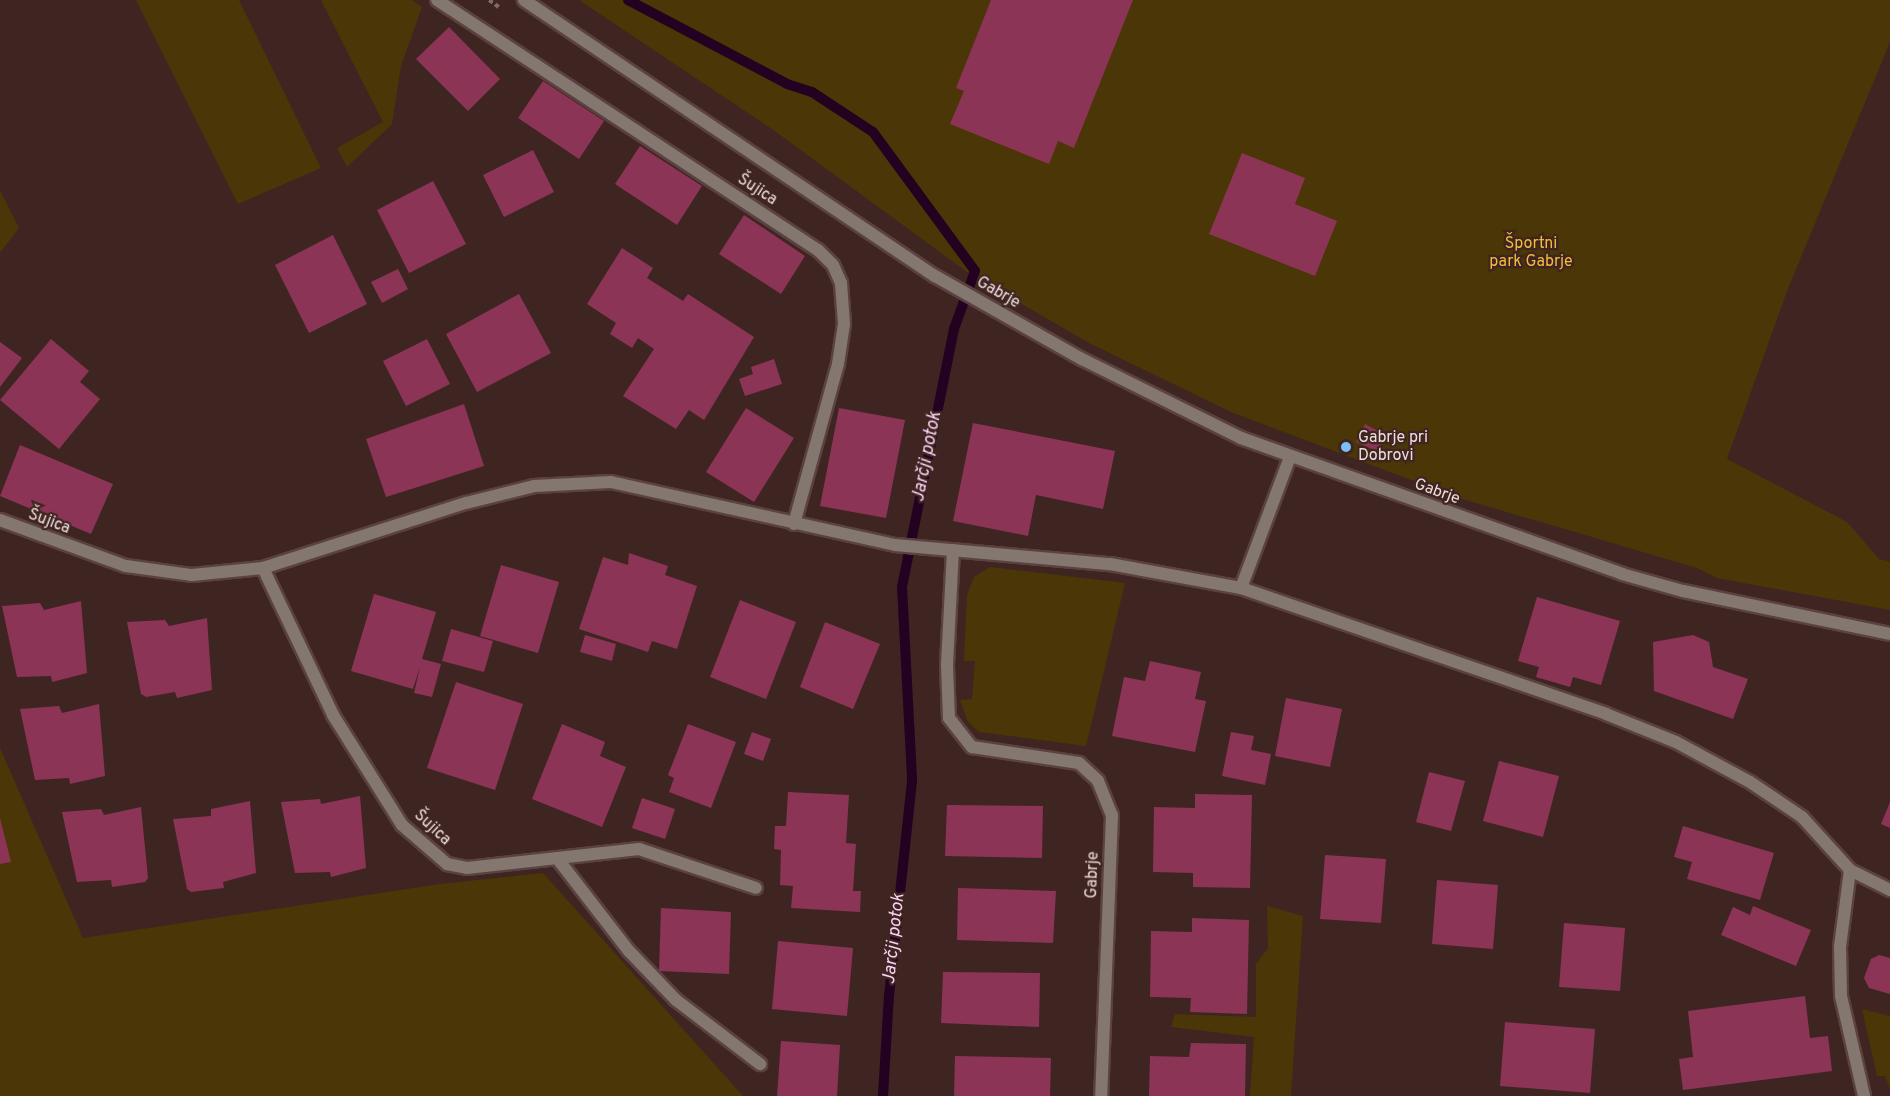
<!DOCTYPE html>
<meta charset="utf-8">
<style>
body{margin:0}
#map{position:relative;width:1890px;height:1096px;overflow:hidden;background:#3f2522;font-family:Overpass,sans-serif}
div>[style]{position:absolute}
.green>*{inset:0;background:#4a3606}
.stream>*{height:10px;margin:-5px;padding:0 5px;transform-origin:5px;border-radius:5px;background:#220220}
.building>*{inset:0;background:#8b3456}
.path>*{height:4px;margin-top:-2px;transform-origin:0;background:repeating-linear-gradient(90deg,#816a67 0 4.5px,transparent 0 7.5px)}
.roads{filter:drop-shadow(2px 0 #5b4240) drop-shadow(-2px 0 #5b4240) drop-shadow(0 2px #5b4240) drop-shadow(0 -2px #5b4240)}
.service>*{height:12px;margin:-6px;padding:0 6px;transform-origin:6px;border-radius:6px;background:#837770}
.minor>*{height:12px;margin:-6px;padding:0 6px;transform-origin:6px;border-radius:6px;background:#837770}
.tertiary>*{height:12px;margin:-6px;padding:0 6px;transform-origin:6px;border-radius:6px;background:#837770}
.dots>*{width:16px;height:16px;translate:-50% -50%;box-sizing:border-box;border:3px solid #3f2522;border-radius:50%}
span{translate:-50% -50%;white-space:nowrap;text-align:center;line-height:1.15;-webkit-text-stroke:4.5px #3f2522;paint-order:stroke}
.street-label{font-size:16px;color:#efdddb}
.park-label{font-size:16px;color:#f4bc39}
.poi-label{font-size:16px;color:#efdddb}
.left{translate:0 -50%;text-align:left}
.water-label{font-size:18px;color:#f9d2f3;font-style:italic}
</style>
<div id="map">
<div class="green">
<i style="clip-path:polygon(136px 0,239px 0,321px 168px,238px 204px)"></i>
<i style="clip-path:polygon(321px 0,412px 0,422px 7px,401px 66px,392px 124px,347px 167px,337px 148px,383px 122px)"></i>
<i style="clip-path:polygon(579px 0,1890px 0,1890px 42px,1787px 291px,1727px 459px,1847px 522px,1879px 559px,1890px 562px,1890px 610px,1717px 578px,1697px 568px,1459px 498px,1231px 412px,1089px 343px,967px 272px,772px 129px)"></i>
<i style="clip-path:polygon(0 190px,19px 228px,0 253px)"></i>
<i style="clip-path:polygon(990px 567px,1125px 583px,1086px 746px,979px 732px,968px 722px,960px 700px,972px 699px,975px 661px,964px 661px,967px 595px,974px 577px)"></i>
<i style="clip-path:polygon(0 748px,83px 938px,440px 884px,543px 873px,743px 1096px,0 1096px)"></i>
<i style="clip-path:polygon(1267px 906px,1303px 916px,1291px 1096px,1250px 1096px,1254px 1037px,1171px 1027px,1175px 1014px,1256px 1017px,1256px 964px,1268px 948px)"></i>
<i style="clip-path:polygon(1862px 1009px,1890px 1016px,1890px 1089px,1885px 1076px,1877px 1076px)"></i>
</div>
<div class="stream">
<i style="left:628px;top:0;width:180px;rotate:27.8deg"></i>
<i style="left:787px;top:84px;width:26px;rotate:18deg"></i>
<i style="left:812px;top:92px;width:73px;rotate:33.3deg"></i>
<i style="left:873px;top:132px;width:172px;rotate:53.7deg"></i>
<i style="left:975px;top:271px;width:62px;rotate:109.9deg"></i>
<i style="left:954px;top:329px;width:263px;rotate:101.4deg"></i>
<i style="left:902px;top:587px;width:194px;rotate:87deg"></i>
<i style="left:912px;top:781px;width:215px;rotate:96.1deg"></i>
<i style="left:889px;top:995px;width:101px;rotate:93.4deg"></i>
</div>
<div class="building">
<i style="clip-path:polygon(991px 0,1133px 0,1074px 148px,1058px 141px,1049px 164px,950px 124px,964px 91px,956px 88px)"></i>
<i style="clip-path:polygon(449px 27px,500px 79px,468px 111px,416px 59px)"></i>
<i style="clip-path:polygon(543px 81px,604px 121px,579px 159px,518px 118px)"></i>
<i style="clip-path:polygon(640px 146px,702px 186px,677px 225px,615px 184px)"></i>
<i style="clip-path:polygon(533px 150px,554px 192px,504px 217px,483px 175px)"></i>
<i style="clip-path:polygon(1242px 153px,1305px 178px,1295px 204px,1337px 221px,1315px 276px,1209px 234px)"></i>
<i style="clip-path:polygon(433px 181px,466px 244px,409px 273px,377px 210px)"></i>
<i style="clip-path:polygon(744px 215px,805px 256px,781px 294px,719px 254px)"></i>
<i style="clip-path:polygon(333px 235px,367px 304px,309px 333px,275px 265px)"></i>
<i style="clip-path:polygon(622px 248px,653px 268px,647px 278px,683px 301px,688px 294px,754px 337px,704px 420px,689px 410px,676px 429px,623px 396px,654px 349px,638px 338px,632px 348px,610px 334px,616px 323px,587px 304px)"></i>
<i style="clip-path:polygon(398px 269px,408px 289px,382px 303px,371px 282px)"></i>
<i style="clip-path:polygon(519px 294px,551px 353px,477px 392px,446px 334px)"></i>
<i style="clip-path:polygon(51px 339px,89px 371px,80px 382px,100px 399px,59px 449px,0 400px)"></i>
<i style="clip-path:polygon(427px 339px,450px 384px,406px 406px,383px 361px)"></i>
<i style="clip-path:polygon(0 342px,22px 358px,0 387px)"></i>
<i style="clip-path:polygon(774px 359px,782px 384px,745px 396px,739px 379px,753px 374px,751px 367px)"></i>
<i style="clip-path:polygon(464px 404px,484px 466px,386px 497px,366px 439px)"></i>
<i style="clip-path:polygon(746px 408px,794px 438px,754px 502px,706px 472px)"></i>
<i style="clip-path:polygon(839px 408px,905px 420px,886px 518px,820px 506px)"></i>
<i style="clip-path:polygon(973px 423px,1115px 451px,1103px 509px,1036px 495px,1028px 536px,953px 521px)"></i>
<i style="clip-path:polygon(1365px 424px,1387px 436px,1379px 452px,1356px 442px)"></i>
<i style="clip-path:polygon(20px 445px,113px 484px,91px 534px,0 496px)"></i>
<i style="clip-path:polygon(629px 553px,668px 566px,665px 575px,697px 586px,677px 649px,652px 641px,648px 652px,579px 629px,603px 557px,628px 565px)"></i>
<i style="clip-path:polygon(501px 565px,559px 582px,538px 653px,480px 636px)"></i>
<i style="clip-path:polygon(374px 594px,436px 612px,422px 659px,441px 664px,432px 697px,414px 693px,420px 667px,413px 689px,351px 671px)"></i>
<i style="clip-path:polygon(1537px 597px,1620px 621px,1601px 685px,1573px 677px,1570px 687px,1536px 677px,1539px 667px,1518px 661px)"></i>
<i style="clip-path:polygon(740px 600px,796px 622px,766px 699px,710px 677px)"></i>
<i style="clip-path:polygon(81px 601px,87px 673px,52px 682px,51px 676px,17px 677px,2px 606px,40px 603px,44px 610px)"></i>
<i style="clip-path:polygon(207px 618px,212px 690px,177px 698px,175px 692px,146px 697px,141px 694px,127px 622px,165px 620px,169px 626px)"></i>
<i style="clip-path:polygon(825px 622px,880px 644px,853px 709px,800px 687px)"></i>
<i style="clip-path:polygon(451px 629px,493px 641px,484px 672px,442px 661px)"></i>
<i style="clip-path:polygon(585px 635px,616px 644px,612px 661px,580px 652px)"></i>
<i style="clip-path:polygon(1693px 635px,1709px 642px,1713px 667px,1748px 679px,1733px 719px,1654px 691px,1653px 642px)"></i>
<i style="clip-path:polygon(1150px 661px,1201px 672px,1195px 699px,1206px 701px,1195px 752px,1112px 736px,1124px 677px,1145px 681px)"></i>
<i style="clip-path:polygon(456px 682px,523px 704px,495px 790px,427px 768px)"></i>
<i style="clip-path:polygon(1286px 698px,1342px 709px,1330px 767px,1275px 756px)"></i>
<i style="clip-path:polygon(99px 704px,105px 776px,70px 784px,69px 778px,35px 780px,20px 709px,59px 706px,62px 713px)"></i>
<i style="clip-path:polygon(562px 724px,605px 742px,600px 756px,626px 767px,602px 827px,532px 799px)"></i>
<i style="clip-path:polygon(688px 724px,736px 742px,711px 808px,669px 792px,674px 778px,668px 775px)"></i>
<i style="clip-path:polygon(752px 732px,771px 739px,763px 761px,744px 754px)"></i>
<i style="clip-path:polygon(1231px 732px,1254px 736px,1251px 750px,1271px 754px,1265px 785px,1222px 776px)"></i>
<i style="clip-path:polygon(1499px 761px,1559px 776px,1543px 837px,1483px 821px)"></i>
<i style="clip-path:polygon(1429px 772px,1465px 781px,1451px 831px,1416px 822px)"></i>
<i style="clip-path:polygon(788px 792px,849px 795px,846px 843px,856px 844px,853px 891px,861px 891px,860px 912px,791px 908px,793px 886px,780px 885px,781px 850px,774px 849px,775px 826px,786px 826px)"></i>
<i style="clip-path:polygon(1195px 794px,1252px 795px,1250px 888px,1193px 887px,1193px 873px,1153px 872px,1154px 807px,1195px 808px)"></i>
<i style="clip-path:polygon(360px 796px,366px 868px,331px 877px,330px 872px,295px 873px,281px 802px,320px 799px,321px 804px)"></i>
<i style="clip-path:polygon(642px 798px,675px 809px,665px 839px,632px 828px)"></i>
<i style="clip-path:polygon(250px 801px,256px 873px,223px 882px,224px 888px,191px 892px,187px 889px,173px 819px,211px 816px,211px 809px)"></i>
<i style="clip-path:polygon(1890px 802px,1890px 828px,1881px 824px)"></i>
<i style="clip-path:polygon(947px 805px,1043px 806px,1042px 858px,945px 856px)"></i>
<i style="clip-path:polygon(141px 807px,148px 878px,145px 882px,112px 887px,111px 880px,77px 882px,62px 812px,101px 809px,104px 815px)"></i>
<i style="clip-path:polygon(0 818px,11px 862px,0 864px)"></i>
<i style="clip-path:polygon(1683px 826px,1774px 853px,1760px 900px,1687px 879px,1692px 862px,1674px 857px)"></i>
<i style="clip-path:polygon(1325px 855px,1386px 859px,1381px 923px,1320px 919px)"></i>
<i style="clip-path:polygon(1437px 880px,1498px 885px,1493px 949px,1432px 944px)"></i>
<i style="clip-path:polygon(958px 888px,1056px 891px,1053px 943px,957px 940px)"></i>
<i style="clip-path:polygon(1753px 906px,1811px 930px,1796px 966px,1721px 935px,1733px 907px,1750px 915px)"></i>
<i style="clip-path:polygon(661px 908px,731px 912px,729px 974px,659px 971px)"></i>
<i style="clip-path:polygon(1192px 918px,1249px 920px,1247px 1014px,1190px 1012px,1191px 998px,1150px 997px,1151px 931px,1192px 932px)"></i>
<i style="clip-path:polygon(1564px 923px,1625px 928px,1620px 991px,1559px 987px)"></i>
<i style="clip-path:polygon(778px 941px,853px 948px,847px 1016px,772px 1009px)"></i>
<i style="clip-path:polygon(1879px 955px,1890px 958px,1890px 994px,1869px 988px,1864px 978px,1871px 959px)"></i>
<i style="clip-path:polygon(943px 972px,1040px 973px,1039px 1027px,941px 1023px)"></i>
<i style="clip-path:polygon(1805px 996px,1810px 1038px,1828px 1036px,1832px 1071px,1683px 1090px,1679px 1059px,1693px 1057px,1688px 1011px)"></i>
<i style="clip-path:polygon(1505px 1022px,1595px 1029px,1590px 1093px,1500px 1086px)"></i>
<i style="clip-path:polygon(781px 1041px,840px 1045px,837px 1096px,777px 1096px)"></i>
<i style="clip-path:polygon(1191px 1043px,1246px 1044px,1245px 1096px,1149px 1096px,1150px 1056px,1189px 1057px)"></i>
<i style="clip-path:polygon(955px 1056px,1051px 1058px,1050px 1096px,954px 1096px)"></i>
</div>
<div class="path">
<i style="left:489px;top:0;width:14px;rotate:36deg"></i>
</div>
<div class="roads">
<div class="service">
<i style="left:437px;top:0;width:456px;rotate:33.3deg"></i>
<i style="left:818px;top:250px;width:21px;rotate:45deg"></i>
<i style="left:833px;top:265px;width:20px;rotate:66deg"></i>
<i style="left:841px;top:283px;width:41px;rotate:85.8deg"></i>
<i style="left:844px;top:324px;width:40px;rotate:98.5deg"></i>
<i style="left:838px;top:364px;width:166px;rotate:105.4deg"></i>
</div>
<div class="minor">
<i style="left:0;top:520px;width:134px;rotate:20.1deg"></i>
<i style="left:126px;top:566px;width:67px;rotate:7.8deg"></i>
<i style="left:192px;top:575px;width:71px;rotate:-5.6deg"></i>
<i style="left:263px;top:568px;width:213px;rotate:-17.8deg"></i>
<i style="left:466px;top:503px;width:70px;rotate:-14deg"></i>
<i style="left:534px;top:486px;width:77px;rotate:-3deg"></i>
<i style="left:611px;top:482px;width:291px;rotate:12.5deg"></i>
<i style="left:895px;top:545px;width:216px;rotate:5.1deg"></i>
<i style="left:1110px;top:564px;width:133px;rotate:10.4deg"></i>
<i style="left:1241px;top:588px;width:386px;rotate:19deg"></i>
<i style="left:1606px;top:714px;width:75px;rotate:21.8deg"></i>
<i style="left:1676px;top:742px;width:84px;rotate:28.4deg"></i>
<i style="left:1750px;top:782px;width:63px;rotate:33.9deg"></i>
<i style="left:1802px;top:817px;width:72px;rotate:47.8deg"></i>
<i style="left:1850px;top:870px;width:45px;rotate:26.6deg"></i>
<i style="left:953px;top:550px;width:116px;rotate:93deg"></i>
<i style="left:947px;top:666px;width:52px;rotate:87.8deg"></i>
<i style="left:949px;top:718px;width:37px;rotate:52deg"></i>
<i style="left:972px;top:747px;width:108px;rotate:8.5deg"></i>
<i style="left:1079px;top:763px;width:26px;rotate:43deg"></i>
<i style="left:1098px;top:781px;width:37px;rotate:68deg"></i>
<i style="left:1112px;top:815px;width:281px;rotate:92.2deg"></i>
<i style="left:263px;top:568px;width:163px;rotate:64.5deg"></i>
<i style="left:333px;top:715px;width:130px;rotate:57.9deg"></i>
<i style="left:402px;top:825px;width:60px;rotate:40.9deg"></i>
<i style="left:447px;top:864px;width:20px;rotate:11deg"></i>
<i style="left:467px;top:868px;width:173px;rotate:-6.3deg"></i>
<i style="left:639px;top:849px;width:123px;rotate:18.4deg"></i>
<i style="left:1241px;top:588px;width:140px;rotate:-69.5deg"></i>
<i style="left:557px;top:858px;width:118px;rotate:52.3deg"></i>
<i style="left:629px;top:951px;width:68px;rotate:46.2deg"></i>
<i style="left:676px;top:1000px;width:106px;rotate:37.3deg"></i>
<i style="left:1850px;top:870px;width:78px;rotate:97.4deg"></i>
<i style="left:1840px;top:947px;width:49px;rotate:88.8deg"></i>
<i style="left:1841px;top:996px;width:103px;rotate:77deg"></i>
</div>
<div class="tertiary">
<i style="left:524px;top:0;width:495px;rotate:33.9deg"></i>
<i style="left:935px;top:276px;width:169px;rotate:29.5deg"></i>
<i style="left:1082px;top:359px;width:178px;rotate:26.4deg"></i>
<i style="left:1241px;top:438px;width:405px;rotate:19.6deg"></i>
<i style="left:1622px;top:574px;width:63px;rotate:15.6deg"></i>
<i style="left:1683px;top:591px;width:211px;rotate:11.7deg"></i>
</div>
</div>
<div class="dots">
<i style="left:1346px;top:447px;background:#7cbef9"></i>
</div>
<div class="street-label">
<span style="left:757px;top:190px;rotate:33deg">Šujica</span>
<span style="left:998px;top:293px;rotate:30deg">Gabrje</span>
<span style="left:1437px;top:492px;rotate:20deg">Gabrje</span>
<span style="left:49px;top:522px;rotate:21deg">Šujica</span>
<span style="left:432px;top:828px;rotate:43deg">Šujica</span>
<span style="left:1093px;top:875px;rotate:-88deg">Gabrje</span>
</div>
<div class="park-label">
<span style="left:1531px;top:253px">Športni<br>park Gabrje</span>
</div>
<div class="poi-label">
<span class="left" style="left:1358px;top:447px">Gabrje pri<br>Dobrovi</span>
</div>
<div class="water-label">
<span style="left:928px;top:457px;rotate:-79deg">Jarčji potok</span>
<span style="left:895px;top:939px;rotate:-84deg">Jarčji potok</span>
</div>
</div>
